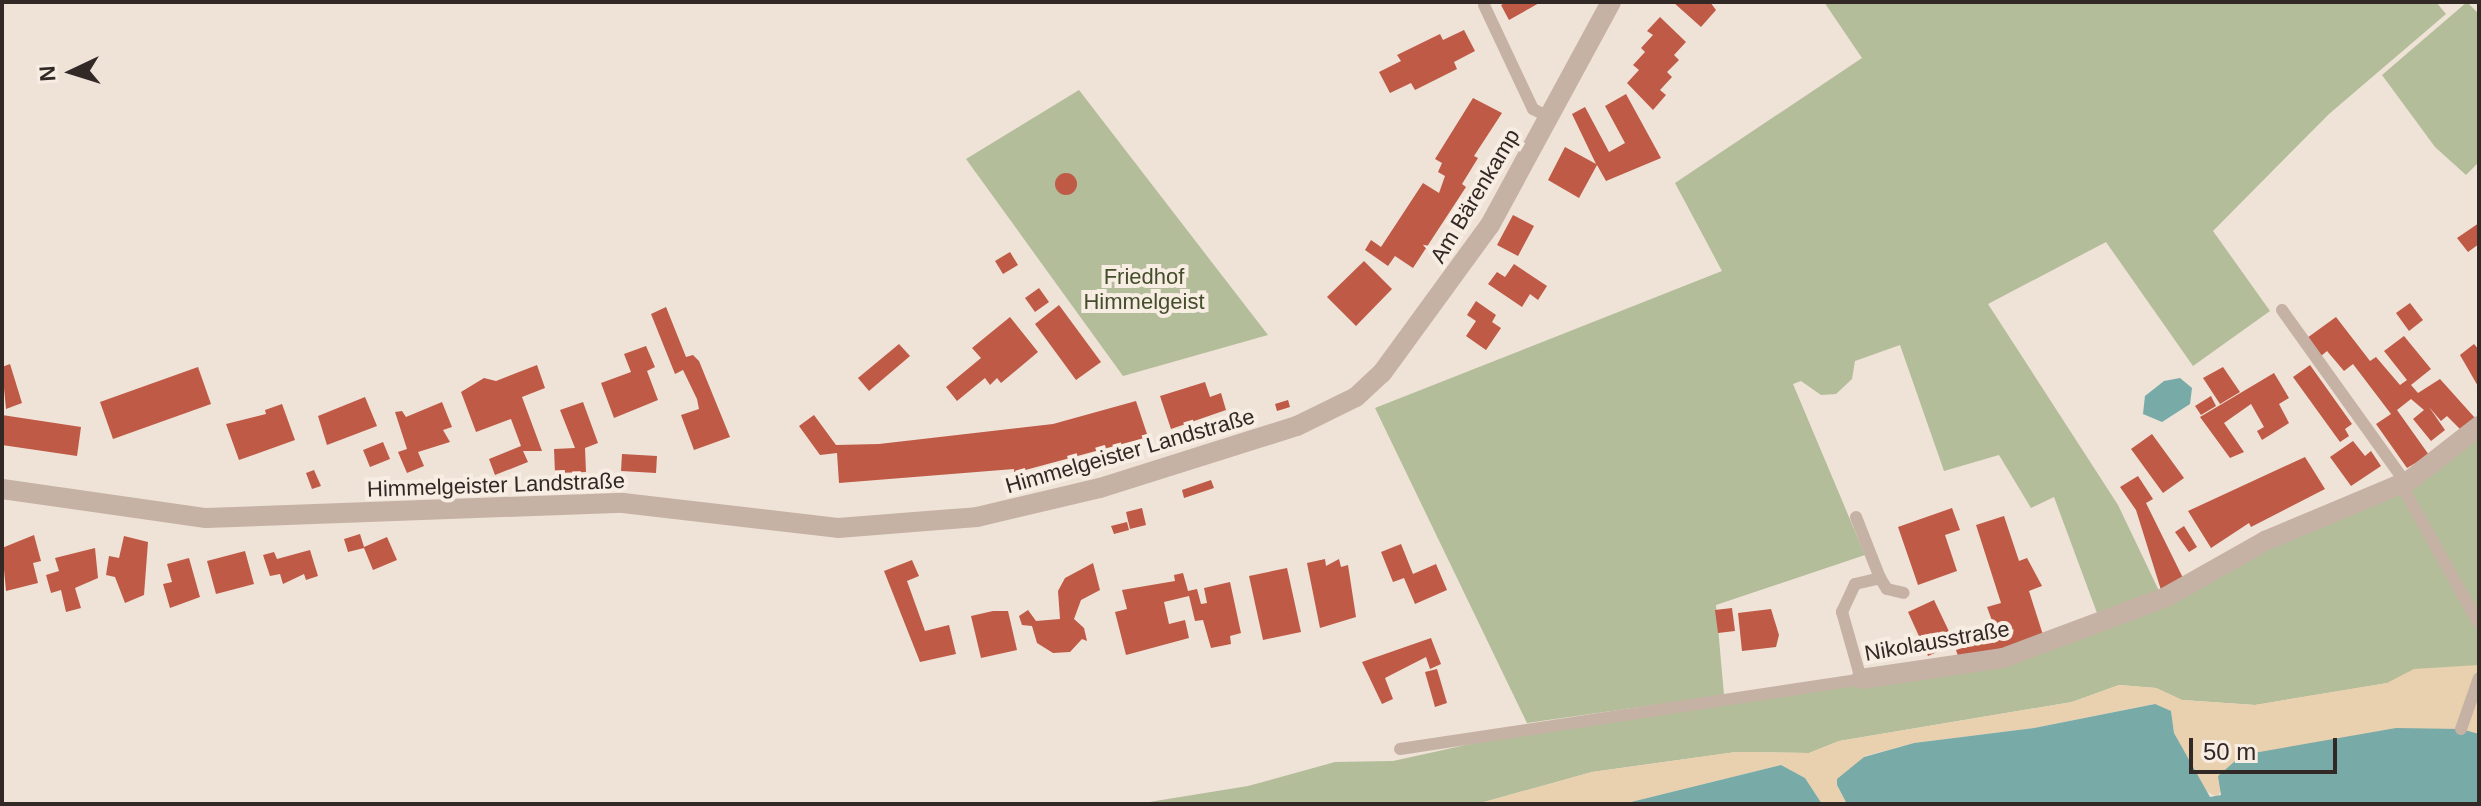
<!DOCTYPE html>
<meta charset="utf-8">
<style>
body{margin:0}
#map{position:relative;width:2481px;height:806px;overflow:hidden;background:#efe2d7;font-family:Helvetica,sans-serif}
div>[style]{position:absolute}
.green>*{inset:0;background:#b3bd99}
.sand>*{inset:0;background:#e9d1af}
.water>*{inset:0;background:#78aaa8}
.building>*{inset:0;background:#be5a46}
.round{border-radius:50%}
.service>*{height:12px;margin:-6px;padding:0 6px;transform-origin:6px;border-radius:6px;background:#c6b1a5}
.minor>*{height:20px;margin:-10px;padding:0 10px;transform-origin:10px;border-radius:10px;background:#c6b1a5}
span{translate:-50% -50%;white-space:nowrap;text-align:center;line-height:1.15;-webkit-text-stroke:8px #f7ede3;paint-order:stroke}
.street-label{font-size:22px;color:#322825}
.park-label{font-size:22px;color:#444e2b}
.frame{position:absolute;inset:0;border:4px solid #322825;pointer-events:none}
.north{position:absolute;left:32px;top:32px;width:80px;height:80px;-webkit-text-stroke:6px #f7ede3;paint-order:stroke;rotate:266deg;font-size:22px;font-weight:700;line-height:32px;text-align:center;color:#322825}
.north::after{content:'';display:block;margin:auto;width:28px;height:36px;background:#322825;clip-path:polygon(50% 0,100% 100%,50% 72%,0 100%)}
.scale{position:absolute;left:2189px;top:738px;width:148px;height:36px;box-sizing:border-box;border:4px solid #322825;border-top:0;padding-left:10px;font-size:24px;line-height:28px;white-space:nowrap;color:#322825;-webkit-text-stroke:6px #f7ede3;paint-order:stroke}
</style>
<div id="map">
<div class="green">
<i style="clip-path:polygon(1824px 2px,2436px 2px,2446px 14px,2329px 114px,2213px 231px,2270px 311px,2193px 366px,2106px 242px,1988px 304px,2118px 505px,2161px 595px,2100px 621px,2054px 497px,2031px 508px,1999px 455px,1944px 471px,1900px 345px,1855px 361px,1852px 379px,1836px 394px,1821px 395px,1801px 381px,1793px 384px,1865px 555px,1716px 605px,1724px 695px,1527px 723px,1375px 408px,1722px 271px,1675px 183px,1862px 58px)"></i>
<i style="clip-path:polygon(2467px 2px,2479px 14px,2479px 162px,2466px 175px,2435px 147px,2382px 75px)"></i>
<i style="clip-path:polygon(1079px 90px,1207px 256px,1268px 335px,1123px 376px,966px 159px)"></i>
<i style="clip-path:polygon(2479px 433px,2479px 804px,2409px 672px,2388px 683px,2255px 705px,2182px 700px,2156px 688px,2119px 685px,2072px 702px,1839px 741px,1809px 753px,1736px 752px,1592px 772px,1477px 804px,1137px 804px,1248px 786px,1335px 762px,1393px 761px,1484px 741px,1861px 681px,2150px 605px)"></i>
</div>
<div class="sand">
<i style="clip-path:polygon(2479px 665px,2479px 734px,2243px 755px,2217px 797px,2204px 790px,2174px 733px,2171px 712px,2154px 704px,2034px 728px,1914px 743px,1865px 756px,1837px 785px,1847px 804px,1822px 804px,1805px 778px,1781px 765px,1623px 804px,1477px 804px,1592px 772px,1736px 752px,1809px 753px,1839px 741px,2072px 702px,2119px 685px,2156px 688px,2182px 700px,2255px 705px,2387px 683px,2414px 669px)"></i>
</div>
<div class="water">
<i style="clip-path:polygon(2180px 378px,2192px 388px,2190px 404px,2162px 422px,2143px 414px,2145px 396px,2164px 381px)"></i>
<i style="clip-path:polygon(2155px 704px,2171px 711px,2174px 733px,2210px 797px,2221px 795px,2218px 776px,2242px 755px,2396px 728px,2461px 729px,2479px 734px,2479px 804px,1847px 804px,1837px 785px,1837px 779px,1864px 757px,1914px 743px,2034px 728px)"></i>
<i style="clip-path:polygon(1781px 765px,1805px 778px,1822px 804px,1623px 804px)"></i>
</div>
<div class="building">
<i style="clip-path:polygon(1507px 2px,1541px 2px,1509px 20px,1501px 5px)"></i>
<i style="clip-path:polygon(1673px 2px,1710px 2px,1716px 10px,1701px 27px)"></i>
<i style="clip-path:polygon(1660px 17px,1686px 42px,1674px 55px,1679px 60px,1667px 72px,1672px 77px,1660px 90px,1666px 95px,1653px 110px,1627px 83px,1639px 70px,1633px 65px,1645px 52px,1641px 48px,1653px 35px,1647px 31px)"></i>
<i style="clip-path:polygon(1464px 30px,1475px 51px,1454px 62px,1457px 69px,1415px 90px,1411px 83px,1390px 93px,1379px 72px,1401px 61px,1397px 55px,1440px 34px,1443px 40px)"></i>
<i style="clip-path:polygon(1626px 94px,1661px 158px,1606px 181px,1597px 165px,1579px 198px,1548px 180px,1565px 147px,1596px 164px,1572px 114px,1585px 107px,1609px 152px,1625px 143px,1605px 106px)"></i>
<i style="clip-path:polygon(1473px 98px,1502px 113px,1474px 156px,1478px 158px,1462px 184px,1466px 187px,1413px 268px,1395px 256px,1388px 266px,1365px 250px,1371px 240px,1381px 247px,1423px 183px,1439px 193px,1445px 176px,1438px 172px,1442px 163px,1435px 159px)"></i>
<i class="round" style="left:1055px;top:173px;width:22px;height:22px"></i>
<i style="clip-path:polygon(1513px 215px,1534px 226px,1518px 256px,1497px 245px)"></i>
<i style="clip-path:polygon(2479px 223px,2479px 244px,2468px 252px,2457px 238px)"></i>
<i style="clip-path:polygon(1010px 252px,1018px 265px,1003px 274px,995px 261px)"></i>
<i style="clip-path:polygon(1364px 261px,1392px 289px,1356px 326px,1327px 297px)"></i>
<i style="clip-path:polygon(1514px 264px,1547px 286px,1538px 300px,1530px 294px,1522px 307px,1488px 284px,1497px 272px,1505px 277px)"></i>
<i style="clip-path:polygon(1039px 288px,1049px 302px,1035px 312px,1025px 298px)"></i>
<i style="clip-path:polygon(1476px 301px,1496px 315px,1492px 322px,1501px 328px,1486px 350px,1466px 336px,1476px 321px,1467px 315px)"></i>
<i style="clip-path:polygon(2410px 303px,2423px 320px,2409px 331px,2396px 313px)"></i>
<i style="clip-path:polygon(1059px 305px,1101px 362px,1076px 380px,1035px 324px)"></i>
<i style="clip-path:polygon(666px 307px,686px 357px,693px 355px,699px 361px,730px 437px,694px 450px,681px 415px,699px 409px,697px 399px,683px 370px,675px 374px,651px 314px)"></i>
<i style="clip-path:polygon(1010px 317px,1038px 352px,1001px 383px,997px 378px,990px 385px,985px 378px,957px 401px,946px 387px,981px 358px,972px 348px)"></i>
<i style="clip-path:polygon(2336px 317px,2370px 361px,2376px 357px,2400px 385px,2407px 380px,2384px 351px,2404px 336px,2431px 369px,2411px 385px,2418px 393px,2440px 379px,2475px 418px,2461px 430px,2447px 416px,2441px 421px,2429px 407px,2445px 430px,2431px 441px,2413px 419px,2424px 410px,2411px 399px,2397px 410px,2429px 455px,2407px 468px,2376px 424px,2391px 414px,2353px 364px,2344px 371px,2327px 351px,2321px 356px,2307px 338px)"></i>
<i style="clip-path:polygon(899px 344px,910px 356px,869px 391px,858px 378px)"></i>
<i style="clip-path:polygon(2474px 344px,2479px 350px,2479px 388px,2460px 355px)"></i>
<i style="clip-path:polygon(646px 346px,655px 367px,647px 371px,658px 400px,614px 418px,601px 383px,631px 372px,624px 354px)"></i>
<i style="clip-path:polygon(10px 364px,22px 403px,6px 409px,2px 367px)"></i>
<i style="clip-path:polygon(537px 365px,545px 388px,522px 397px,542px 451px,523px 451px,528px 462px,495px 475px,489px 459px,521px 446px,511px 419px,476px 432px,461px 392px,484px 378px,496px 381px)"></i>
<i style="clip-path:polygon(2310px 365px,2352px 424px,2345px 429px,2349px 436px,2340px 442px,2293px 377px)"></i>
<i style="clip-path:polygon(198px 367px,211px 404px,113px 439px,100px 402px)"></i>
<i style="clip-path:polygon(2223px 367px,2240px 392px,2220px 404px,2203px 378px)"></i>
<i style="clip-path:polygon(2274px 373px,2289px 398px,2279px 404px,2289px 423px,2262px 440px,2257px 431px,2264px 427px,2251px 404px,2224px 423px,2244px 452px,2230px 458px,2200px 417px)"></i>
<i style="clip-path:polygon(1205px 382px,1210px 397px,1221px 393px,1226px 410px,1171px 429px,1160px 396px)"></i>
<i style="clip-path:polygon(2211px 396px,2216px 406px,2201px 415px,2195px 406px)"></i>
<i style="clip-path:polygon(365px 397px,377px 426px,327px 445px,318px 416px)"></i>
<i style="clip-path:polygon(1288px 400px,1290px 407px,1277px 411px,1275px 404px)"></i>
<i style="clip-path:polygon(1136px 401px,1148px 437px,1014px 473px,1014px 469px,839px 483px,837px 453px,820px 455px,799px 426px,814px 415px,836px 445px,879px 444px,1053px 424px)"></i>
<i style="clip-path:polygon(442px 402px,452px 427px,443px 430px,450px 442px,418px 452px,424px 466px,407px 473px,398px 452px,407px 449px,395px 412px,402px 411px,406px 417px)"></i>
<i style="clip-path:polygon(583px 402px,598px 443px,585px 448px,586px 472px,555px 473px,554px 449px,575px 448px,560px 410px)"></i>
<i style="clip-path:polygon(282px 404px,295px 440px,239px 460px,226px 424px,266px 414px,265px 410px)"></i>
<i style="clip-path:polygon(2px 415px,81px 427px,77px 456px,2px 445px)"></i>
<i style="clip-path:polygon(2152px 434px,2184px 478px,2163px 493px,2131px 449px)"></i>
<i style="clip-path:polygon(2353px 441px,2365px 456px,2371px 451px,2381px 466px,2351px 486px,2330px 457px)"></i>
<i style="clip-path:polygon(383px 442px,390px 459px,370px 467px,363px 450px)"></i>
<i style="clip-path:polygon(622px 454px,657px 456px,656px 473px,621px 471px)"></i>
<i style="clip-path:polygon(2305px 457px,2325px 489px,2251px 527px,2249px 523px,2211px 548px,2188px 511px)"></i>
<i style="clip-path:polygon(314px 470px,321px 486px,312px 489px,306px 473px)"></i>
<i style="clip-path:polygon(2138px 476px,2153px 499px,2146px 503px,2184px 580px,2161px 590px,2136px 510px,2120px 487px)"></i>
<i style="clip-path:polygon(1211px 480px,1214px 488px,1184px 498px,1182px 490px)"></i>
<i style="clip-path:polygon(1142px 508px,1146px 525px,1130px 529px,1126px 512px)"></i>
<i style="clip-path:polygon(1952px 508px,1960px 530px,1945px 535px,1957px 571px,1918px 585px,1898px 527px)"></i>
<i style="clip-path:polygon(2004px 516px,2019px 561px,2027px 558px,2042px 586px,2029px 591px,2044px 638px,1960px 662px,1956px 650px,1998px 637px,1987px 607px,2001px 603px,1976px 525px)"></i>
<i style="clip-path:polygon(1127px 522px,1129px 530px,1114px 534px,1111px 526px)"></i>
<i style="clip-path:polygon(2184px 526px,2197px 547px,2189px 552px,2175px 532px)"></i>
<i style="clip-path:polygon(360px 534px,364px 547px,387px 537px,397px 560px,373px 570px,364px 548px,348px 552px,344px 539px)"></i>
<i style="clip-path:polygon(34px 535px,41px 561px,33px 563px,38px 583px,6px 591px,2px 548px)"></i>
<i style="clip-path:polygon(124px 536px,148px 542px,144px 595px,125px 603px,115px 577px,106px 575px,109px 556px,119px 558px)"></i>
<i style="clip-path:polygon(1401px 544px,1413px 574px,1436px 564px,1447px 590px,1415px 604px,1404px 578px,1393px 582px,1381px 552px)"></i>
<i style="clip-path:polygon(95px 548px,98px 578px,75px 588px,81px 608px,66px 612px,61px 590px,51px 593px,46px 575px,59px 571px,55px 558px)"></i>
<i style="clip-path:polygon(310px 550px,318px 576px,306px 580px,304px 574px,283px 584px,280px 574px,270px 576px,263px 555px,274px 552px,277px 559px)"></i>
<i style="clip-path:polygon(245px 551px,254px 584px,216px 594px,207px 561px)"></i>
<i style="clip-path:polygon(189px 558px,200px 597px,170px 608px,163px 584px,172px 582px,167px 564px)"></i>
<i style="clip-path:polygon(1325px 559px,1326px 566px,1339px 559px,1341px 567px,1348px 565px,1356px 617px,1320px 628px,1307px 563px)"></i>
<i style="clip-path:polygon(912px 560px,919px 576px,907px 581px,925px 631px,949px 625px,956px 654px,920px 662px,884px 571px)"></i>
<i style="clip-path:polygon(1093px 563px,1100px 590px,1081px 600px,1074px 619px,1084px 628px,1087px 641px,1082px 639px,1070px 652px,1053px 653px,1037px 643px,1032px 626px,1022px 625px,1019px 616px,1028px 610px,1036px 621px,1060px 619px,1058px 591px,1065px 578px)"></i>
<i style="clip-path:polygon(1287px 568px,1301px 632px,1263px 640px,1249px 576px)"></i>
<i style="clip-path:polygon(1183px 573px,1188px 591px,1197px 589px,1201px 604px,1207px 603px,1204px 588px,1230px 582px,1241px 633px,1230px 636px,1231px 644px,1211px 648px,1203px 620px,1195px 621px,1189px 596px,1164px 602px,1169px 624px,1185px 620px,1189px 638px,1126px 655px,1115px 612px,1127px 609px,1122px 590px,1175px 581px,1174px 575px)"></i>
<i style="clip-path:polygon(1934px 600px,1955px 644px,1928px 656px,1908px 612px)"></i>
<i style="clip-path:polygon(1732px 608px,1735px 631px,1718px 633px,1715px 610px)"></i>
<i style="clip-path:polygon(1771px 609px,1779px 635px,1776px 647px,1742px 651px,1738px 613px)"></i>
<i style="clip-path:polygon(993px 611px,1008px 611px,1017px 650px,981px 658px,971px 616px)"></i>
<i style="clip-path:polygon(1431px 638px,1441px 664px,1430px 669px,1426px 657px,1385px 678px,1393px 699px,1382px 704px,1362px 662px)"></i>
<i style="clip-path:polygon(1437px 669px,1447px 703px,1435px 707px,1425px 672px)"></i>
</div>
<div class="service">
<i style="left:1484px;top:5px;width:115px;rotate:64.8deg"></i>
<i style="left:1533px;top:109px;width:18px;rotate:27deg"></i>
<i style="left:2282px;top:310px;width:211px;rotate:54.4deg"></i>
<i style="left:2401px;top:484px;width:160px;rotate:60.9deg"></i>
<i style="left:1856px;top:517px;width:66px;rotate:68.5deg"></i>
<i style="left:1880px;top:578px;width:13px;rotate:58deg"></i>
<i style="left:1887px;top:589px;width:17px;rotate:13deg"></i>
<i style="left:2461px;top:729px;width:54px;rotate:-70.6deg"></i>
<i style="left:1400px;top:749px;width:466px;rotate:-8.6deg"></i>
<i style="left:1861px;top:679px;width:70px;rotate:-105.8deg"></i>
<i style="left:1842px;top:612px;width:31px;rotate:-65deg"></i>
<i style="left:1855px;top:584px;width:26px;rotate:-13deg"></i>
</div>
<div class="minor">
<i style="left:2px;top:489px;width:206px;rotate:8.1deg"></i>
<i style="left:206px;top:518px;width:417px;rotate:-2.1deg"></i>
<i style="left:623px;top:503px;width:216px;rotate:6.6deg"></i>
<i style="left:838px;top:528px;width:139px;rotate:-4.5deg"></i>
<i style="left:977px;top:517px;width:126px;rotate:-13.3deg"></i>
<i style="left:1100px;top:488px;width:207px;rotate:-17.5deg"></i>
<i style="left:1297px;top:426px;width:66px;rotate:-26.2deg"></i>
<i style="left:1356px;top:397px;width:35px;rotate:-43deg"></i>
<i style="left:1382px;top:373px;width:183px;rotate:-53.9deg"></i>
<i style="left:1490px;top:225px;width:254px;rotate:-61.5deg"></i>
<i style="left:1861px;top:679px;width:144px;rotate:-8.4deg"></i>
<i style="left:2003px;top:658px;width:174px;rotate:-20.5deg"></i>
<i style="left:2166px;top:597px;width:114px;rotate:-29.5deg"></i>
<i style="left:2265px;top:541px;width:157px;rotate:-22.8deg"></i>
<i style="left:2410px;top:480px;width:88px;rotate:-38deg"></i>
</div>
<div class="street-label">
<span style="left:1475px;top:196px;rotate:-59deg">Am Bärenkamp</span>
<span style="left:1130px;top:451px;rotate:-16deg">Himmelgeister Landstraße</span>
<span style="left:496px;top:485px;rotate:-2deg">Himmelgeister Landstraße</span>
<span style="left:1937px;top:641px;rotate:-10deg">Nikolausstraße</span>
</div>
<div class="park-label">
<span style="left:1144px;top:289px">Friedhof<br>Himmelgeist</span>
</div>
<div class="frame"></div>
<div class="north">N</div>
<div class="scale">50 m</div>
</div>
